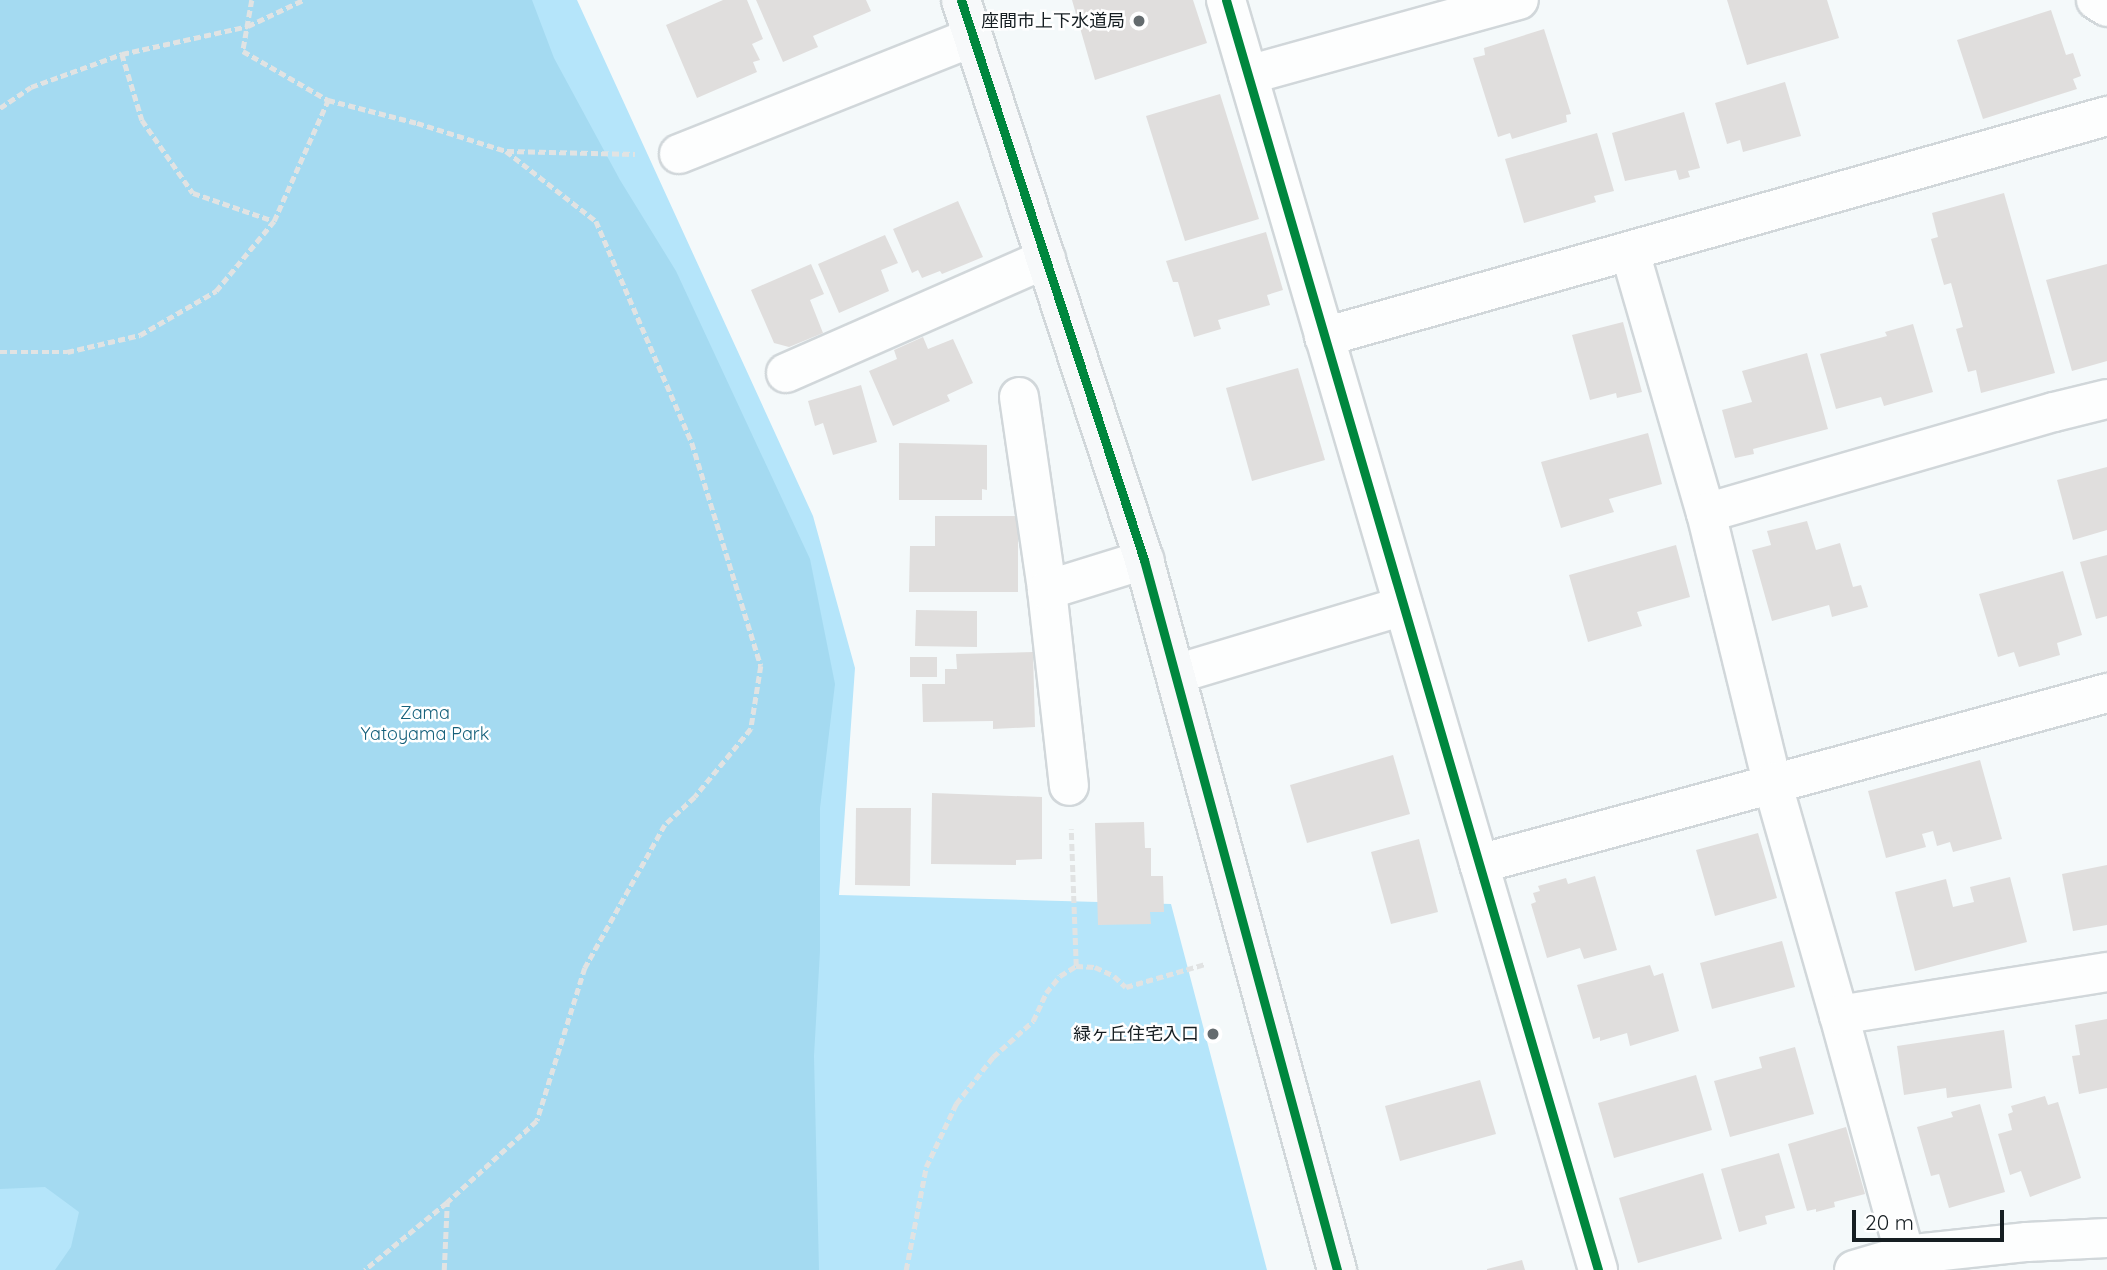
<!DOCTYPE html>
<meta charset="utf-8">
<style>
body{margin:0}
#map{position:relative;width:2107px;height:1270px;overflow:hidden;background:#f4f9fa;font-family:Quicksand,"Noto Sans JP",sans-serif}
div>[style]{position:absolute}
.green>*{inset:0;background:#b5e5fa}
.forest>*{inset:0;background:#a4daf1}
.building>*{inset:0;background:#e0dedd}
.path>*{height:4.5px;margin-top:-2.25px;transform-origin:0;background:repeating-linear-gradient(90deg,#e1e3e3 0 7px,transparent 0 10.5px)}
.roads{filter:drop-shadow(2px 0 #d1d7da) drop-shadow(-2px 0 #d1d7da) drop-shadow(0 2px #d1d7da) drop-shadow(0 -2px #d1d7da)}
.street>*{height:38px;margin:-19px;padding:0 19px;transform-origin:19px;border-radius:19px;background:#fdfefe}
.secondary>*{height:38px;margin:-19px;padding:0 19px;transform-origin:19px;border-radius:19px;background:#f7f9fa}
.cycleway>*{height:9px;margin:-4.5px;padding:0 4.5px;transform-origin:4.5px;border-radius:4.5px;background:#00873e}
.dots>*{width:19px;height:19px;translate:-50% -50%;box-sizing:border-box;border:4px solid #fff;border-radius:50%}
span{translate:-50% -50%;white-space:nowrap;text-align:center;line-height:1.15;-webkit-text-stroke:5px #fff;paint-order:stroke}
.poi-label{font-size:18px;color:#161e22}
.right{translate:-100% -50%;text-align:right}
.park-label{font-size:18px;color:#15607b}
.scale{position:absolute;left:1852px;top:1210px;width:152px;height:32px;box-sizing:border-box;border:4px solid #161e22;border-top:0;padding-left:9px;font-size:21px;line-height:24px;white-space:nowrap;color:#161e22;-webkit-text-stroke:5px #fff;paint-order:stroke}
</style>
<div id="map">
<div class="green">
<i style="clip-path:polygon(0 0,577px 0,813px 516px,855px 668px,839px 895px,1171px 904px,1267px 1270px,0 1270px)"></i>
</div>
<div class="forest">
<i style="clip-path:polygon(0 0,532px 0,554px 58px,620px 180px,676px 271px,810px 559px,835px 684px,820px 808px,820px 951px,814px 1056px,819px 1270px,55px 1270px,71px 1247px,79px 1212px,45px 1187px,0 1189px)"></i>
</div>
<div class="building">
<i style="clip-path:polygon(723px 0,747px 0,763px 39px,752px 44px,760px 60px,753px 62px,757px 72px,697px 98px,666px 25px)"></i>
<i style="clip-path:polygon(756px 0,866px 0,871px 11px,813px 36px,818px 47px,783px 62px)"></i>
<i style="clip-path:polygon(1072px 0,1193px 0,1207px 43px,1095px 80px)"></i>
<i style="clip-path:polygon(1727px 0,1827px 0,1839px 38px,1747px 65px)"></i>
<i style="clip-path:polygon(2051px 10px,2066px 55px,2073px 53px,2081px 76px,2073px 79px,2077px 89px,1983px 119px,1957px 40px)"></i>
<i style="clip-path:polygon(1544px 29px,1571px 114px,1566px 115px,1567px 122px,1512px 139px,1510px 133px,1498px 137px,1473px 58px,1485px 55px,1484px 48px)"></i>
<i style="clip-path:polygon(1785px 82px,1801px 136px,1743px 152px,1740px 140px,1727px 144px,1715px 103px)"></i>
<i style="clip-path:polygon(1220px 94px,1259px 219px,1185px 241px,1146px 116px)"></i>
<i style="clip-path:polygon(1684px 112px,1700px 168px,1688px 171px,1690px 177px,1679px 180px,1676px 170px,1625px 181px,1612px 133px)"></i>
<i style="clip-path:polygon(1597px 133px,1614px 191px,1594px 196px,1596px 202px,1524px 223px,1505px 159px)"></i>
<i style="clip-path:polygon(2004px 193px,2055px 373px,1981px 393px,1976px 370px,1968px 372px,1956px 329px,1963px 327px,1951px 283px,1944px 285px,1931px 239px,1938px 237px,1932px 213px)"></i>
<i style="clip-path:polygon(958px 201px,983px 257px,942px 274px,940px 271px,922px 278px,918px 270px,912px 273px,893px 229px)"></i>
<i style="clip-path:polygon(1266px 232px,1283px 290px,1267px 295px,1270px 305px,1218px 320px,1221px 329px,1194px 337px,1178px 282px,1173px 282px,1166px 261px)"></i>
<i style="clip-path:polygon(885px 235px,898px 263px,881px 270px,889px 291px,839px 313px,818px 264px)"></i>
<i style="clip-path:polygon(811px 264px,824px 294px,810px 300px,823px 333px,789px 347px,774px 343px,751px 290px)"></i>
<i style="clip-path:polygon(2107px 264px,2107px 361px,2072px 371px,2046px 280px)"></i>
<i style="clip-path:polygon(1623px 322px,1642px 392px,1617px 398px,1616px 393px,1590px 400px,1572px 335px)"></i>
<i style="clip-path:polygon(1913px 324px,1933px 392px,1884px 406px,1881px 397px,1836px 409px,1820px 354px,1887px 336px,1885px 332px)"></i>
<i style="clip-path:polygon(923px 337px,928px 349px,953px 339px,973px 383px,947px 395px,950px 401px,893px 426px,869px 371px,897px 359px,894px 350px)"></i>
<i style="clip-path:polygon(1807px 353px,1828px 429px,1753px 449px,1754px 454px,1735px 458px,1722px 410px,1752px 402px,1742px 371px)"></i>
<i style="clip-path:polygon(1298px 368px,1325px 460px,1252px 481px,1226px 388px)"></i>
<i style="clip-path:polygon(861px 385px,877px 442px,833px 455px,823px 423px,815px 426px,808px 401px)"></i>
<i style="clip-path:polygon(1648px 433px,1662px 484px,1609px 499px,1614px 512px,1561px 528px,1541px 462px)"></i>
<i style="clip-path:polygon(899px 443px,987px 445px,987px 490px,982px 489px,982px 500px,899px 500px)"></i>
<i style="clip-path:polygon(2107px 467px,2107px 530px,2073px 540px,2057px 480px)"></i>
<i style="clip-path:polygon(935px 516px,1018px 516px,1018px 592px,909px 592px,910px 546px,935px 546px)"></i>
<i style="clip-path:polygon(1807px 521px,1816px 550px,1840px 543px,1853px 587px,1861px 585px,1868px 607px,1832px 617px,1829px 605px,1772px 621px,1752px 550px,1771px 545px,1767px 531px)"></i>
<i style="clip-path:polygon(1676px 545px,1690px 597px,1637px 612px,1642px 626px,1588px 642px,1569px 575px)"></i>
<i style="clip-path:polygon(2107px 555px,2107px 616px,2096px 619px,2080px 562px)"></i>
<i style="clip-path:polygon(2063px 571px,2082px 635px,2057px 643px,2060px 655px,2019px 667px,2014px 652px,1998px 657px,1979px 594px)"></i>
<i style="clip-path:polygon(916px 610px,977px 611px,977px 647px,915px 646px)"></i>
<i style="clip-path:polygon(1033px 652px,1035px 727px,993px 729px,993px 721px,923px 722px,922px 684px,945px 684px,945px 669px,957px 669px,956px 654px)"></i>
<i style="clip-path:polygon(910px 657px,937px 657px,937px 677px,910px 677px)"></i>
<i style="clip-path:polygon(1393px 755px,1410px 814px,1307px 843px,1290px 785px)"></i>
<i style="clip-path:polygon(1980px 760px,2002px 839px,1953px 852px,1950px 842px,1937px 846px,1933px 831px,1922px 834px,1926px 847px,1886px 858px,1868px 791px)"></i>
<i style="clip-path:polygon(932px 793px,1042px 797px,1042px 859px,1016px 860px,1016px 865px,931px 864px)"></i>
<i style="clip-path:polygon(856px 808px,911px 808px,910px 886px,855px 885px)"></i>
<i style="clip-path:polygon(1144px 822px,1145px 848px,1151px 848px,1151px 876px,1163px 876px,1164px 912px,1150px 912px,1151px 924px,1098px 925px,1095px 823px)"></i>
<i style="clip-path:polygon(1758px 833px,1777px 898px,1715px 916px,1696px 850px)"></i>
<i style="clip-path:polygon(1419px 839px,1438px 912px,1391px 924px,1371px 852px)"></i>
<i style="clip-path:polygon(2107px 865px,2107px 925px,2073px 931px,2062px 874px)"></i>
<i style="clip-path:polygon(1595px 876px,1617px 950px,1584px 959px,1580px 948px,1547px 958px,1531px 904px,1536px 902px,1533px 893px,1540px 891px,1538px 886px,1566px 878px,1568px 884px)"></i>
<i style="clip-path:polygon(2010px 877px,2027px 942px,1915px 971px,1895px 892px,1946px 879px,1953px 907px,1974px 902px,1970px 887px)"></i>
<i style="clip-path:polygon(1782px 941px,1795px 987px,1712px 1009px,1700px 963px)"></i>
<i style="clip-path:polygon(1650px 965px,1654px 976px,1663px 973px,1679px 1031px,1630px 1046px,1627px 1033px,1600px 1041px,1600px 1037px,1593px 1039px,1577px 985px)"></i>
<i style="clip-path:polygon(2107px 1019px,2107px 1088px,2079px 1094px,2072px 1056px,2080px 1055px,2075px 1025px)"></i>
<i style="clip-path:polygon(2004px 1030px,2012px 1088px,1947px 1098px,1946px 1088px,1904px 1095px,1897px 1046px)"></i>
<i style="clip-path:polygon(1795px 1047px,1814px 1114px,1730px 1137px,1714px 1081px,1762px 1068px,1759px 1057px)"></i>
<i style="clip-path:polygon(1696px 1075px,1712px 1130px,1614px 1158px,1598px 1103px)"></i>
<i style="clip-path:polygon(1480px 1080px,1496px 1134px,1400px 1161px,1385px 1106px)"></i>
<i style="clip-path:polygon(2045px 1096px,2048px 1105px,2058px 1102px,2081px 1178px,2030px 1197px,2021px 1171px,2010px 1175px,1998px 1134px,2012px 1130px,2008px 1114px,2013px 1112px,2011px 1106px)"></i>
<i style="clip-path:polygon(1980px 1104px,2005px 1192px,1949px 1208px,1939px 1174px,1931px 1176px,1917px 1127px,1953px 1117px,1951px 1112px)"></i>
<i style="clip-path:polygon(1846px 1127px,1865px 1194px,1834px 1202px,1835px 1207px,1816px 1212px,1816px 1209px,1807px 1211px,1788px 1144px)"></i>
<i style="clip-path:polygon(1779px 1153px,1795px 1208px,1765px 1216px,1767px 1224px,1739px 1232px,1721px 1169px)"></i>
<i style="clip-path:polygon(1703px 1173px,1722px 1239px,1638px 1263px,1619px 1198px)"></i>
<i style="clip-path:polygon(1522px 1260px,1525px 1270px,1487px 1270px,1487px 1269px)"></i>
</div>
<div class="path">
<i style="left:252px;top:0;width:52px;rotate:100deg"></i>
<i style="left:243px;top:51px;width:98px;rotate:30deg"></i>
<i style="left:328px;top:100px;width:92px;rotate:14.5deg"></i>
<i style="left:417px;top:123px;width:93px;rotate:17.5deg"></i>
<i style="left:506px;top:151px;width:114px;rotate:37.9deg"></i>
<i style="left:596px;top:221px;width:242px;rotate:66.6deg"></i>
<i style="left:692px;top:443px;width:233px;rotate:72.8deg"></i>
<i style="left:761px;top:666px;width:64px;rotate:99deg"></i>
<i style="left:751px;top:729px;width:88px;rotate:129.5deg"></i>
<i style="left:695px;top:797px;width:41px;rotate:137deg"></i>
<i style="left:665px;top:825px;width:164px;rotate:119.2deg"></i>
<i style="left:585px;top:968px;width:160px;rotate:107.4deg"></i>
<i style="left:537px;top:1121px;width:122px;rotate:137.7deg"></i>
<i style="left:447px;top:1203px;width:106px;rotate:140.7deg"></i>
<i style="left:122px;top:54px;width:69px;rotate:73.1deg"></i>
<i style="left:142px;top:120px;width:89px;rotate:55.1deg"></i>
<i style="left:193px;top:193px;width:86px;rotate:19.1deg"></i>
<i style="left:0;top:108px;width:37px;rotate:-34deg"></i>
<i style="left:31px;top:87px;width:97px;rotate:-19.9deg"></i>
<i style="left:122px;top:54px;width:129px;rotate:-12.5deg"></i>
<i style="left:248px;top:26px;width:61px;rotate:-25.3deg"></i>
<i style="left:507px;top:151px;width:128px;rotate:1.3deg"></i>
<i style="left:0;top:352px;width:67px"></i>
<i style="left:67px;top:352px;width:75px;rotate:-13.1deg"></i>
<i style="left:140px;top:335px;width:88px;rotate:-30.1deg"></i>
<i style="left:216px;top:291px;width:91px;rotate:-50.4deg"></i>
<i style="left:274px;top:221px;width:133px;rotate:-65.9deg"></i>
<i style="left:1076px;top:966px;width:19px;rotate:3deg"></i>
<i style="left:1095px;top:967px;width:21px;rotate:25deg"></i>
<i style="left:1114px;top:976px;width:16px;rotate:43deg"></i>
<i style="left:1126px;top:987px;width:82px;rotate:-16.2deg"></i>
<i style="left:444px;top:1270px;width:67px;rotate:-87.4deg"></i>
<i style="left:906px;top:1270px;width:105px;rotate:-79deg"></i>
<i style="left:926px;top:1167px;width:70px;rotate:-64.5deg"></i>
<i style="left:956px;top:1104px;width:60px;rotate:-51.8deg"></i>
<i style="left:993px;top:1057px;width:54px;rotate:-42deg"></i>
<i style="left:1033px;top:1021px;width:31px;rotate:-65deg"></i>
<i style="left:1046px;top:993px;width:22px;rotate:-51deg"></i>
<i style="left:1060px;top:976px;width:19px;rotate:-32deg"></i>
<i style="left:1076px;top:966px;width:137px;rotate:-92.1deg"></i>
</div>
<div class="roads">
<div class="street">
<i style="left:1226px;top:0;width:1323px;rotate:73.67deg"></i>
<i style="left:2096px;top:0;width:13px;rotate:32deg"></i>
<i style="left:1248px;top:75px;width:281px;rotate:-15.5deg"></i>
<i style="left:679px;top:154px;width:316px;rotate:-21.7deg"></i>
<i style="left:1630px;top:252px;width:272px;rotate:73.8deg"></i>
<i style="left:1706px;top:513px;width:277px;rotate:76.2deg"></i>
<i style="left:1772px;top:782px;width:242px;rotate:74deg"></i>
<i style="left:1324px;top:337px;width:814px;rotate:-15.76deg"></i>
<i style="left:786px;top:373px;width:284px;rotate:-23.7deg"></i>
<i style="left:1019px;top:397px;width:195px;rotate:81.7deg"></i>
<i style="left:1047px;top:590px;width:197px;rotate:83.6deg"></i>
<i style="left:1706px;top:513px;width:362px;rotate:-16.2deg"></i>
<i style="left:2054px;top:412px;width:55px;rotate:-13.8deg"></i>
<i style="left:1047px;top:590px;width:102px;rotate:-17.2deg"></i>
<i style="left:1176px;top:674px;width:237px;rotate:-16.7deg"></i>
<i style="left:1479px;top:864px;width:651px;rotate:-15.23deg"></i>
<i style="left:1905px;top:1255px;width:249px;rotate:-105.4deg"></i>
<i style="left:1839px;top:1015px;width:271px;rotate:-9.1deg"></i>
<i style="left:1854px;top:1270px;width:53px;rotate:-16.4deg"></i>
<i style="left:1905px;top:1255px;width:123px;rotate:-6.1deg"></i>
<i style="left:2027px;top:1242px;width:80px;rotate:-2.9deg"></i>
</div>
<div class="secondary">
<i style="left:961px;top:0;width:589px;rotate:71.9deg"></i>
<i style="left:1144px;top:560px;width:736px;rotate:74.79deg"></i>
</div>
</div>
<div class="cycleway">
<i style="left:961px;top:0;width:589px;rotate:71.9deg"></i>
<i style="left:1144px;top:560px;width:736px;rotate:74.79deg"></i>
<i style="left:1226px;top:0;width:1323px;rotate:73.67deg"></i>
</div>
<div class="dots">
<i style="left:1139px;top:21px;background:#646b6e"></i>
<i style="left:1213px;top:1034px;background:#646b6e"></i>
</div>
<div class="poi-label">
<span class="right" style="left:1125px;top:21px">座間市上下水道局</span>
<span class="right" style="left:1199px;top:1034px">緑ヶ丘住宅入口</span>
</div>
<div class="park-label">
<span style="left:425px;top:724px">Zama<br>Yatoyama Park</span>
</div>
<div class="scale">20 m</div>
</div>
